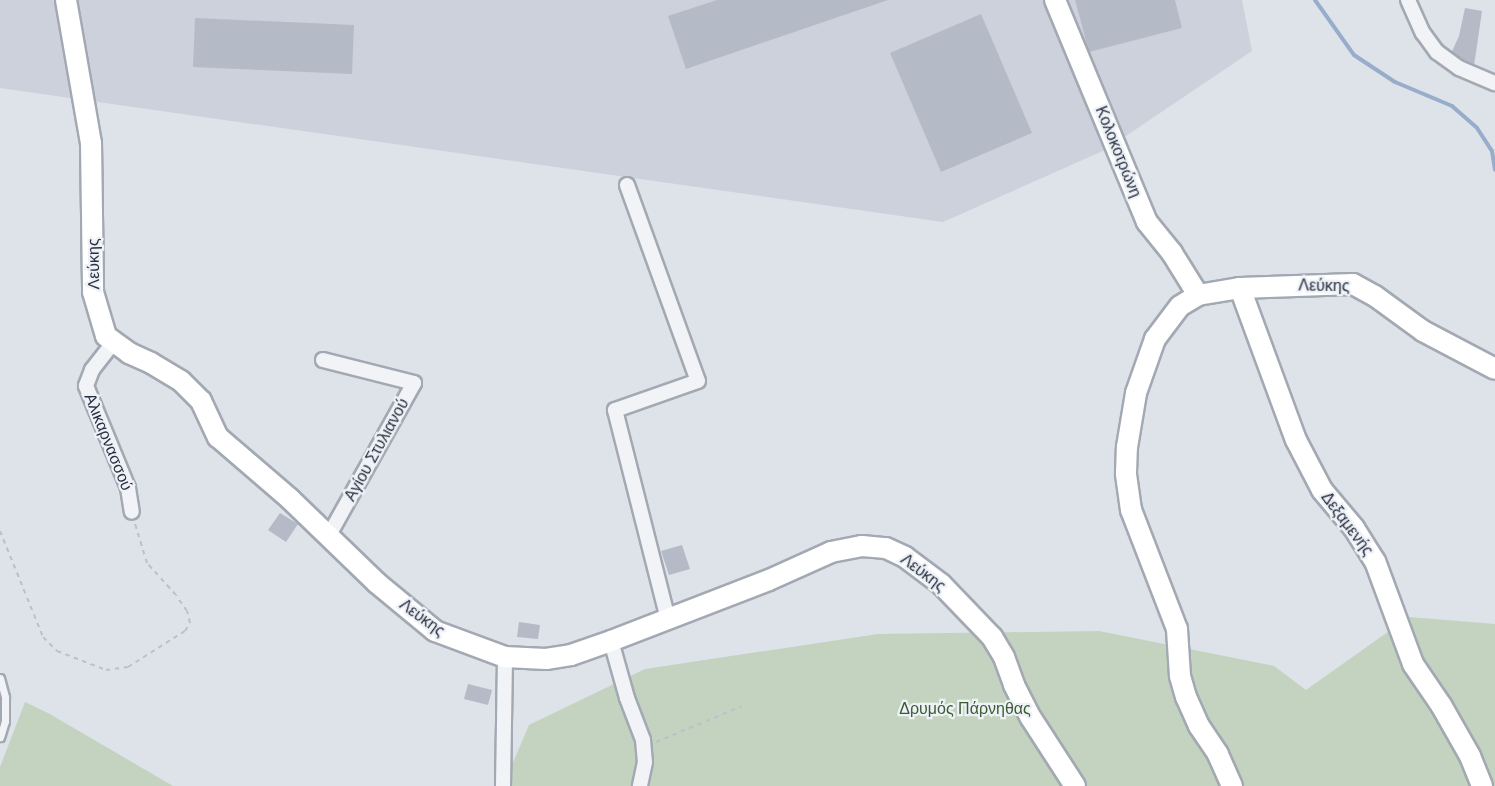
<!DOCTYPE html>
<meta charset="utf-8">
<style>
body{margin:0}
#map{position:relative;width:1495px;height:786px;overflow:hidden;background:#dee2e9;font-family:Arial,sans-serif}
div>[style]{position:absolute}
.built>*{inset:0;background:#ccd1db}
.green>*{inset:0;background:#c3d3bf}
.stream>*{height:4px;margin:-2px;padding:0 2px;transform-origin:2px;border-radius:2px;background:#97adcb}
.building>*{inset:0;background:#b5bbc6}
.path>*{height:2px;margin-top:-1px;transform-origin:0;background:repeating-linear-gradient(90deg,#bcc0c8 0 4.5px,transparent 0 9px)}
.roads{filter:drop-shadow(2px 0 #a3a9b3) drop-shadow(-2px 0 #a3a9b3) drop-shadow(0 2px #a3a9b3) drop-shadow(0 -2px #a3a9b3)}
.lane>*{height:7px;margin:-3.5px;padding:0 3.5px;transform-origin:3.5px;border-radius:3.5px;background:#f1f3f7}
.street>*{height:14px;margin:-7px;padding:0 7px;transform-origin:7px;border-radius:7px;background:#f1f3f7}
.secondary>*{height:20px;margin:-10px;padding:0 10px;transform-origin:10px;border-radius:10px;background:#fff}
span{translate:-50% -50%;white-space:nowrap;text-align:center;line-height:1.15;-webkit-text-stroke:4.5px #eef1f6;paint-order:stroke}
.street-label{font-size:16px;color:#272f41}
.park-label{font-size:16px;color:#395d33}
</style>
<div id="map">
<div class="built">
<i style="clip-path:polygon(0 0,1242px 0,1252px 51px,1105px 150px,943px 222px,0 88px)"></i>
</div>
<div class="green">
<i style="clip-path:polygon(1409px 617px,1495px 624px,1495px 786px,503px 786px,529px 725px,645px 669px,878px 634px,1099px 631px,1274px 666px,1306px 690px)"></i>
<i style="clip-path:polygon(25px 702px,48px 713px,173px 786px,0 786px,0 767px)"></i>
</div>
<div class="stream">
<i style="left:1315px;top:0;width:67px;rotate:54.7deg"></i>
<i style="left:1354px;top:55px;width:49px;rotate:33.4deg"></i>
<i style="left:1395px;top:82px;width:62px;rotate:22.8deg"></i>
<i style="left:1452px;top:106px;width:33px;rotate:41deg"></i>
<i style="left:1477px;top:128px;width:27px;rotate:57deg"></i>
<i style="left:1492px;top:151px;width:19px;rotate:81deg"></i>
</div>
<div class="building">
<i style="clip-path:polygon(717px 0,888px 0,686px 69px,668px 16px)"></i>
<i style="clip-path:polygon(1075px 0,1175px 0,1182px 28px,1089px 52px)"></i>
<i style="clip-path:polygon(1465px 8px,1482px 11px,1473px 73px,1449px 58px,1459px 36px)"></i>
<i style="clip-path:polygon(981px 14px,1032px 133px,941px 172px,890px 53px)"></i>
<i style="clip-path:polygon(195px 18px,354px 25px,352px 74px,193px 67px)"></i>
<i style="clip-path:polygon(280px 513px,298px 524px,286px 542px,268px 530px)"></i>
<i style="clip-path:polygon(682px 545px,690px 569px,669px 575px,661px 551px)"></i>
<i style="clip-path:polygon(519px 622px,540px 625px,538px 639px,517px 637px)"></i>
<i style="clip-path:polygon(468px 684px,492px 690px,488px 705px,464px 699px)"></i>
</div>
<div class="path">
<i style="left:0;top:531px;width:114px;rotate:67.9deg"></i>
<i style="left:43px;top:637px;width:20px;rotate:45deg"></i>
<i style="left:57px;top:651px;width:53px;rotate:21.2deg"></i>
<i style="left:106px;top:670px;width:22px;rotate:-8deg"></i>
<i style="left:128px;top:667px;width:67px;rotate:-32.3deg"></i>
<i style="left:185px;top:631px;width:9px;rotate:-58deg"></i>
<i style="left:190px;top:623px;width:12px;rotate:-104deg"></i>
<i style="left:187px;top:611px;width:19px;rotate:-125deg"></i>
<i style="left:176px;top:595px;width:43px;rotate:-132.2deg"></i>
<i style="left:147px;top:563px;width:41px;rotate:-107.1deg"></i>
<i style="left:656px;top:742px;width:93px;rotate:-22.7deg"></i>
</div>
<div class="roads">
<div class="lane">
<i style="left:0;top:678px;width:20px;rotate:75deg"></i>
<i style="left:5px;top:697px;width:24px;rotate:90deg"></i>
<i style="left:5px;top:721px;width:17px;rotate:107deg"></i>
</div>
<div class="street">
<i style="left:1408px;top:0;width:36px;rotate:66deg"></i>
<i style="left:1423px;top:33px;width:24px;rotate:54deg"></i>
<i style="left:1437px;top:52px;width:27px;rotate:36deg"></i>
<i style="left:1459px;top:68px;width:39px;rotate:23deg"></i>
<i style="left:627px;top:185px;width:208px;rotate:70.1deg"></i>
<i style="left:698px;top:381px;width:88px;rotate:160.7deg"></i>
<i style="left:615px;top:410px;width:216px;rotate:75.8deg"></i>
<i style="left:113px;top:343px;width:34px;rotate:128deg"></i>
<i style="left:92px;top:370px;width:17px;rotate:111deg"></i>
<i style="left:86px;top:386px;width:110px;rotate:67.6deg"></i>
<i style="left:128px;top:488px;width:24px;rotate:81deg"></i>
<i style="left:323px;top:360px;width:94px;rotate:14.2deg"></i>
<i style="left:414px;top:383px;width:174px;rotate:119.2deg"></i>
<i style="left:611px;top:641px;width:59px;rotate:74.3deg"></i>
<i style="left:627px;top:698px;width:45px;rotate:69.1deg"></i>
<i style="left:643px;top:740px;width:22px;rotate:85deg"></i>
<i style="left:645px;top:762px;width:25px;rotate:102deg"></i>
<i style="left:503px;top:786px;width:129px;rotate:-89.1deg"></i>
</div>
<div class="secondary">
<i style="left:66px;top:0;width:145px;rotate:80.1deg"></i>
<i style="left:91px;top:143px;width:149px;rotate:89.2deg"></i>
<i style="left:93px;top:292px;width:46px;rotate:73.5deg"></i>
<i style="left:106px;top:336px;width:29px;rotate:36deg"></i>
<i style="left:129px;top:353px;width:24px;rotate:24deg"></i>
<i style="left:151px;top:363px;width:35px;rotate:31deg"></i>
<i style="left:181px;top:381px;width:28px;rotate:45deg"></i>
<i style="left:201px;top:401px;width:40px;rotate:65deg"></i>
<i style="left:218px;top:437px;width:95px;rotate:40.7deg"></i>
<i style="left:290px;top:499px;width:121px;rotate:44deg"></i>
<i style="left:377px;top:583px;width:75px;rotate:39.6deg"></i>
<i style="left:435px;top:631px;width:75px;rotate:20.4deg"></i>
<i style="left:505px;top:657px;width:41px;rotate:2.8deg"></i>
<i style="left:546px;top:659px;width:25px;rotate:-9deg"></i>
<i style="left:571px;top:655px;width:42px;rotate:-19.3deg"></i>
<i style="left:611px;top:641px;width:169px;rotate:-21.1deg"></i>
<i style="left:769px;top:580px;width:68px;rotate:-24.3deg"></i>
<i style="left:831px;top:552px;width:32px;rotate:-11deg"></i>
<i style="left:862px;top:546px;width:24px;rotate:5deg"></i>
<i style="left:886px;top:548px;width:21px;rotate:25deg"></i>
<i style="left:905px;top:557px;width:45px;rotate:36.9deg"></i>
<i style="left:941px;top:584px;width:74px;rotate:46.1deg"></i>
<i style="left:992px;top:637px;width:23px;rotate:59deg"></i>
<i style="left:1004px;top:657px;width:30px;rotate:70deg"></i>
<i style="left:1014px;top:685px;width:37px;rotate:63deg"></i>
<i style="left:1031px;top:718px;width:81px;rotate:57.1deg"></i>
<i style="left:1055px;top:0;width:240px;rotate:67.5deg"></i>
<i style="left:1147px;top:222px;width:40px;rotate:51deg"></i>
<i style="left:1172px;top:253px;width:49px;rotate:58.2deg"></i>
<i style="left:1240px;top:288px;width:162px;rotate:69.8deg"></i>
<i style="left:1296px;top:440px;width:56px;rotate:62.5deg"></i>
<i style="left:1322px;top:490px;width:50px;rotate:49.9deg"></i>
<i style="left:1354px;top:528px;width:39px;rotate:58deg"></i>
<i style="left:1375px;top:561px;width:110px;rotate:69.7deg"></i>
<i style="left:1413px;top:664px;width:50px;rotate:55.7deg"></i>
<i style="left:1441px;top:705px;width:59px;rotate:60.4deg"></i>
<i style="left:1470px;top:756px;width:32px;rotate:68deg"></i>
<i style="left:1232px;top:786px;width:35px;rotate:-114deg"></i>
<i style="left:1218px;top:754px;width:34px;rotate:-124deg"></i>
<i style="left:1199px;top:726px;width:32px;rotate:-114deg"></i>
<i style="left:1186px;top:697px;width:22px;rotate:-106deg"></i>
<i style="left:1180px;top:676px;width:47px;rotate:-93.7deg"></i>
<i style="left:1177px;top:629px;width:128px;rotate:-111.1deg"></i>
<i style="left:1131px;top:510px;width:37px;rotate:-98deg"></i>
<i style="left:1126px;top:473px;width:26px;rotate:-88deg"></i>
<i style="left:1127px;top:447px;width:55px;rotate:-80.5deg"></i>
<i style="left:1136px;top:393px;width:57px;rotate:-70.6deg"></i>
<i style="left:1155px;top:339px;width:41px;rotate:-52.9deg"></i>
<i style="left:1180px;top:306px;width:21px;rotate:-31deg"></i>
<i style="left:1198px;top:295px;width:43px;rotate:-9.5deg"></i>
<i style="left:1240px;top:288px;width:113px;rotate:-2deg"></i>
<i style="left:1353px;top:284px;width:25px;rotate:29deg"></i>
<i style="left:1375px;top:296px;width:59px;rotate:36.1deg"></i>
<i style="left:1423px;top:331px;width:81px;rotate:27.8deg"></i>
</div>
</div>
<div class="street-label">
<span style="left:1118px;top:152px;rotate:68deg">Κολοκοτρώνη</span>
<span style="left:94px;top:264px;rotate:-91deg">Λεύκης</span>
<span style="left:1324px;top:286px;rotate:1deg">Λεύκης</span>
<span style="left:108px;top:442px;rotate:68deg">Αλικαρνασσού</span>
<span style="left:377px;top:450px;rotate:-61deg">Αγίου Στυλιανού</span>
<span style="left:1347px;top:524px;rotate:53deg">Δεξαμενής</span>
<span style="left:923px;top:573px;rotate:37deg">Λεύκης</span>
<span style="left:422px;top:618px;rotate:36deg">Λεύκης</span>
</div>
<div class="park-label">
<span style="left:965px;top:709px">Δρυμός Πάρνηθας</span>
</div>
</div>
